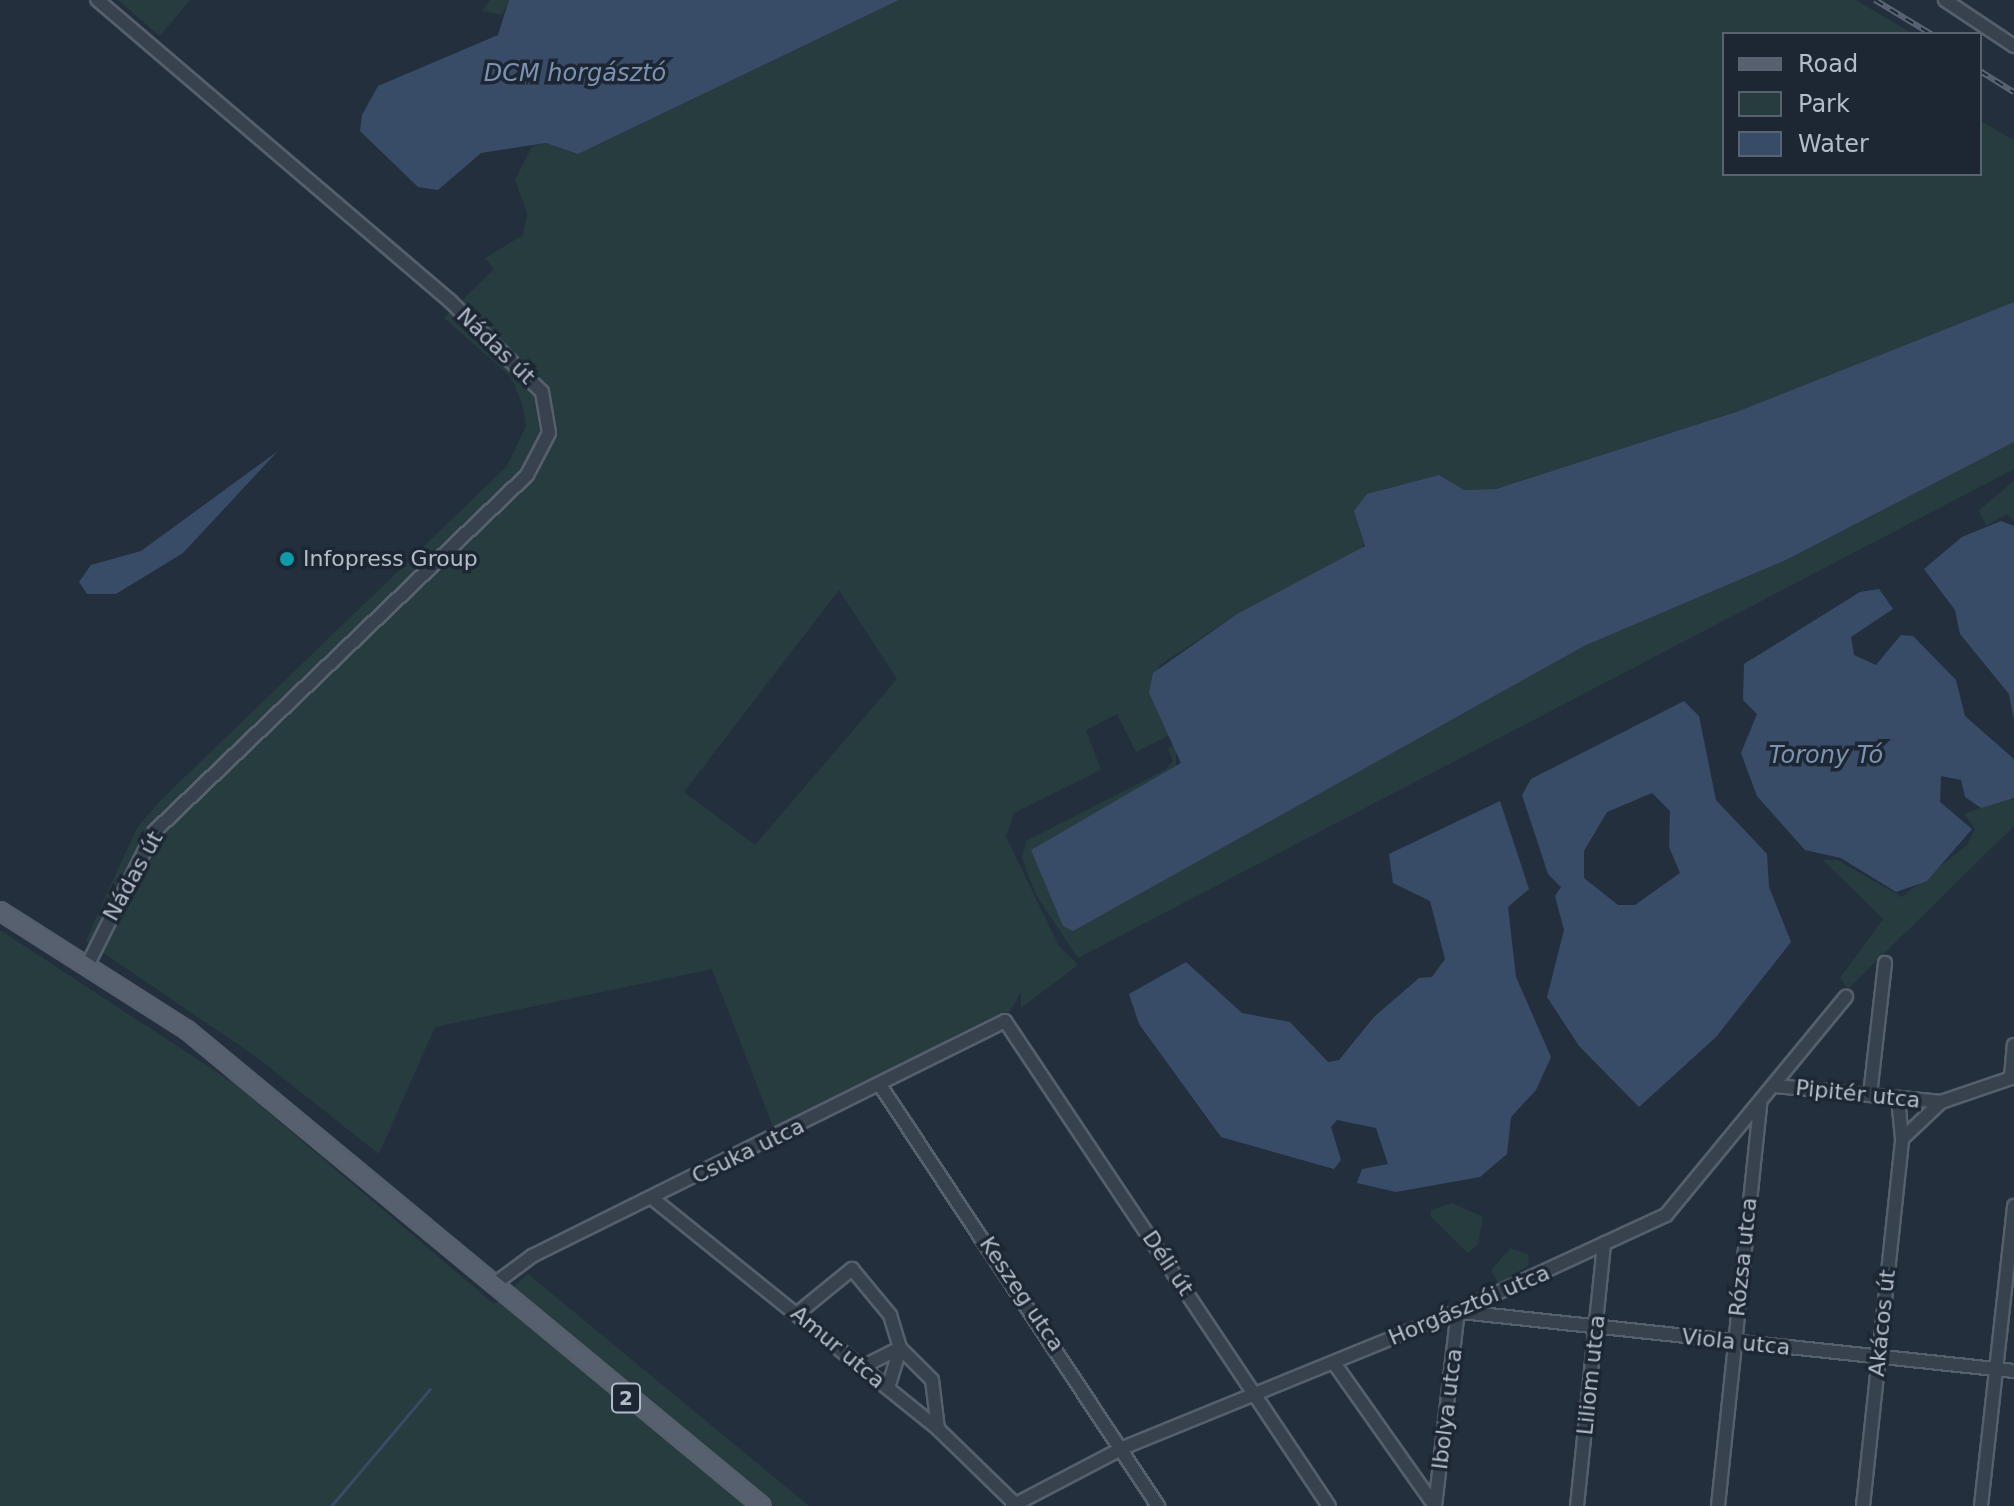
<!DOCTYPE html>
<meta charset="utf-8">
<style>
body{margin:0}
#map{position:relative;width:2014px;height:1506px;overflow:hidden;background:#242f3e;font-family:"DejaVu Sans",sans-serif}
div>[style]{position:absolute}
.green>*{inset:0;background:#263c3f}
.water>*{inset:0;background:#394c67}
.stream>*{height:3px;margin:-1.5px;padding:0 1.5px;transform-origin:1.5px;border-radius:1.5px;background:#394c67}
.roads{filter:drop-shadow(2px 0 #565f6c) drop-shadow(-2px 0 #565f6c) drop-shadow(0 2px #565f6c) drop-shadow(0 -2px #565f6c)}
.minor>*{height:12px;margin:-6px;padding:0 6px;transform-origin:6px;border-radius:6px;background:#38414e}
.major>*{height:16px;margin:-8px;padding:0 8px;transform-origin:8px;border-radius:8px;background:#56606e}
.rail>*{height:6px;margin-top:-3px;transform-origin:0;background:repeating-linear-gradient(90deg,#1d2633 0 9px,#5a6575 0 18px);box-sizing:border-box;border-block:2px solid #5a6575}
.dots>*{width:22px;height:22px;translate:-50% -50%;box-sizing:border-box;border:4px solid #1d2633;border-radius:50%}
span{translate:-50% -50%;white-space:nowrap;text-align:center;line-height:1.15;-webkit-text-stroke:7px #1d2633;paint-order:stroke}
.shield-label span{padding:2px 6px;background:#1d2633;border:2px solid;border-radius:6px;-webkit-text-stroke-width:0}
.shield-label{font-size:20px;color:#b4bcc9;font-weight:700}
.street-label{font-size:22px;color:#b4bcc9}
.poi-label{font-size:22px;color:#b4bcc9}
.left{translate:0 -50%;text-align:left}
.water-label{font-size:24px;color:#7c92b1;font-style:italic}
.legend{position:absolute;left:1722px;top:32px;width:260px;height:144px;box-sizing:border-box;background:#1d2633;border:2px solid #59626f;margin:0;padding:10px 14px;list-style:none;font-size:24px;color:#b4bcc9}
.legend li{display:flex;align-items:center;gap:16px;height:40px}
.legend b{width:40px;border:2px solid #59626f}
</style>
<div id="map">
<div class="green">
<i style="clip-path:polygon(118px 0,190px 0,160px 36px)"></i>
<i style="clip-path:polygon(490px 0,509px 0,502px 15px,482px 11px)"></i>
<i style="clip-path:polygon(evenodd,899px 0,1856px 0,1913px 34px,1724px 34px,1724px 174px,1980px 174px,1980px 121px,2014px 140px,2014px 302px,1739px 411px,1496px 489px,1464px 490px,1439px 475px,1387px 489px,1359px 526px,1366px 542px,1357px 552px,1237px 614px,1160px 665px,1149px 693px,1170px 735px,1136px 752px,1117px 714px,1086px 730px,1101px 770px,1014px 813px,1006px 837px,1059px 946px,1078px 965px,1021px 1008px,1021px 992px,1010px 1011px,774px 1129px,712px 969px,435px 1027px,379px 1154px,255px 1056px,86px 941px,107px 893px,137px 828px,161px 800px,507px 466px,526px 426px,522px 403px,511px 377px,444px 318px,494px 269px,485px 258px,523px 235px,527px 213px,515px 180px,532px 147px,546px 143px,578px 154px,899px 0,839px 590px,897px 679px,755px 845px,684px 792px,839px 590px)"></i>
<i style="clip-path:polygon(2014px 442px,2014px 469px,1078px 958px,1036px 895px,1022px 858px,1026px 841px,1165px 770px,1173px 761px,1168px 748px,1176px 744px,1176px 770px,1031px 850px,1063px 915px,1584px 646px,1786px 560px)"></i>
<i style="clip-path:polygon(2014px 481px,2014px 521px,2007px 514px,1986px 526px,1979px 510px)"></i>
<i style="clip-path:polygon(2006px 798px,2014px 800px,2014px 826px,1848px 989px,1840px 978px,1883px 919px,1823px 860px,1837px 860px,1902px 897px,1967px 845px,1975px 829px,1964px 814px)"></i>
<i style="clip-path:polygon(0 930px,235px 1084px,494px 1304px,528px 1274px,809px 1506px,0 1506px)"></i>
<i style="clip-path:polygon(1452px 1203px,1483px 1217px,1478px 1244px,1468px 1253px,1431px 1217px,1431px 1210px)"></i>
<i style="clip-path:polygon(1511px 1248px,1529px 1255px,1528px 1266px,1499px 1284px,1491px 1270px)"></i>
</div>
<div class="water">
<i style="clip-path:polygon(509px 0,899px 0,578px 154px,546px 143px,481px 153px,438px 190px,418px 187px,360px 131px,362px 115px,378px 86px,498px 35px)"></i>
<i style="clip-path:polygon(2014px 302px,2014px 442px,1786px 560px,1584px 646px,1073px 931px,1063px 926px,1031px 850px,1181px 763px,1149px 693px,1153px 673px,1237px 614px,1365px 546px,1354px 511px,1367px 494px,1439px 475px,1464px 490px,1496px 489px,1739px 411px)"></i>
<i style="clip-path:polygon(278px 451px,183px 553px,116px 594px,87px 594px,79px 582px,91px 565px,141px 551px)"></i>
<i style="clip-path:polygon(2001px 521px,2014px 526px,2014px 720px,2009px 694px,1960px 634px,1955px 610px,1924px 569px,1962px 537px)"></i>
<i style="clip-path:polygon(1879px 589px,1893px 609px,1851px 637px,1854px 655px,1876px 665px,1901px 635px,1913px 636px,1956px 680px,1965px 716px,2014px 759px,2014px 798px,1981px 808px,1965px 797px,1961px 780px,1941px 776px,1940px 802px,1972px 829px,1927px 881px,1896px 892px,1841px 858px,1805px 850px,1757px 796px,1741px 753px,1757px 714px,1743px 700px,1744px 664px,1860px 592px)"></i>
<i style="clip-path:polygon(evenodd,1684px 701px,1699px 716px,1716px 800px,1767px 854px,1769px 887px,1791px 942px,1716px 1037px,1639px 1107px,1579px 1046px,1547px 997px,1564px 930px,1555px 896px,1561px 887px,1548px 874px,1522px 795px,1531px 779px,1684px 701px,1652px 793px,1670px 811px,1669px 847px,1680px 873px,1635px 905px,1618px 905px,1584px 878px,1584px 851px,1607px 812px,1652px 793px)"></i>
<i style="clip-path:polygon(1500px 801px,1529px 889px,1508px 907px,1516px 977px,1551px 1057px,1536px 1090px,1511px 1117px,1507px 1154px,1480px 1177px,1396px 1192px,1357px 1183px,1362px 1169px,1388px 1164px,1376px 1128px,1337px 1120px,1331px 1127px,1341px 1160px,1334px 1169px,1221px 1137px,1139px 1024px,1129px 994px,1186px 962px,1242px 1013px,1290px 1022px,1328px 1062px,1339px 1060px,1374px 1017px,1419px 978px,1432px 977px,1445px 959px,1430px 901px,1393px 883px,1389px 854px)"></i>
</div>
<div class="stream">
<i style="left:331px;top:1506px;width:153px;rotate:-49.8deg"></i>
</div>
<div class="roads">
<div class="minor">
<i style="left:1945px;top:0;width:83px;rotate:33.7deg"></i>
<i style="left:89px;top:962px;width:145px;rotate:-63.4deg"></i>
<i style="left:154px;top:832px;width:516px;rotate:-43.74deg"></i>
<i style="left:527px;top:475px;width:47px;rotate:-62.4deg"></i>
<i style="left:549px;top:433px;width:42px;rotate:-99.7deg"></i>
<i style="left:542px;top:392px;width:129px;rotate:-135.3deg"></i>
<i style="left:450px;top:301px;width:464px;rotate:-139.5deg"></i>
<i style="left:2011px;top:1077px;width:32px;rotate:-85deg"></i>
<i style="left:880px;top:1085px;width:505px;rotate:56.56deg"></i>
<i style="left:1776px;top:1086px;width:166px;rotate:5.5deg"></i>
<i style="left:1870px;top:1095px;width:133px;rotate:-83.5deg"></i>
<i style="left:1898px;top:1098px;width:41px;rotate:84.4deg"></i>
<i style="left:652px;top:1198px;width:368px;rotate:38.9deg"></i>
<i style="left:938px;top:1429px;width:107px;rotate:44.2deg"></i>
<i style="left:493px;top:1285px;width:49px;rotate:-36.6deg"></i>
<i style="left:532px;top:1256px;width:528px;rotate:-26.42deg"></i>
<i style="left:1005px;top:1021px;width:583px;rotate:56.26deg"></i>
<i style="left:1461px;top:1312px;width:556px;rotate:6.09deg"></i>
<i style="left:798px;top:1313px;width:70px;rotate:-39.2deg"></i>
<i style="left:852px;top:1269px;width:60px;rotate:50.4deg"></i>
<i style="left:890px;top:1315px;width:34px;rotate:73deg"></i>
<i style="left:900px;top:1348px;width:45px;rotate:45deg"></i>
<i style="left:932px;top:1380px;width:49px;rotate:83deg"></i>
<i style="left:1334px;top:1363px;width:175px;rotate:54.8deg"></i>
<i style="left:862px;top:1367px;width:42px;rotate:-26.6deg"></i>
<i style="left:888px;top:1388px;width:39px;rotate:-73deg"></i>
<i style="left:1012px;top:1506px;width:127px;rotate:-27.6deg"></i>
<i style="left:1125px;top:1447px;width:360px;rotate:-22.2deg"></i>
<i style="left:1458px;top:1311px;width:229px;rotate:-24.8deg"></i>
<i style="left:1666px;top:1215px;width:283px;rotate:-50.5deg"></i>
<i style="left:1435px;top:1506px;width:196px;rotate:-83.3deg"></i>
<i style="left:1577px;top:1506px;width:264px;rotate:-84.1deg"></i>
<i style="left:1718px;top:1506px;width:404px;rotate:-84deg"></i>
<i style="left:1863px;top:1506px;width:369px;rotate:-83.9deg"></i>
<i style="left:1902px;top:1139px;width:54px;rotate:-43.5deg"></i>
<i style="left:1941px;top:1102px;width:77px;rotate:-18.9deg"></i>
<i style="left:1981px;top:1506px;width:302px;rotate:-83.7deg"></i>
</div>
<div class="major">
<i style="left:0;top:911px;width:222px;rotate:32.5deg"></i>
<i style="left:187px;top:1030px;width:746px;rotate:39.62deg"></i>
</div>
</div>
<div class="rail">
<i style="left:1875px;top:0;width:66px;rotate:31.3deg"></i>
<i style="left:1980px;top:71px;width:40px;rotate:32deg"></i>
</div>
<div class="dots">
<i style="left:287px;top:559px;background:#0f9aa8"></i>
</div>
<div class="shield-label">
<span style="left:626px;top:1398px">2</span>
</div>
<div class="street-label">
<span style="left:496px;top:346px;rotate:44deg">Nádas út</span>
<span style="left:133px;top:876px;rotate:-61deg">Nádas út</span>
<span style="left:1858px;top:1094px;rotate:6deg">Pipitér utca</span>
<span style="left:748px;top:1151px;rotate:-26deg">Csuka utca</span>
<span style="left:1743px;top:1257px;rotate:-84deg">Rózsa utca</span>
<span style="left:1168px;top:1263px;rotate:56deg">Déli út</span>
<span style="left:1022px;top:1294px;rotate:56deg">Keszeg utca</span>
<span style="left:1469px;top:1305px;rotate:-23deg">Horgásztói utca</span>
<span style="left:1882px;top:1323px;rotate:-84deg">Akácos út</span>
<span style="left:1736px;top:1342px;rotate:6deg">Viola utca</span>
<span style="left:838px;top:1347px;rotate:40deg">Amur utca</span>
<span style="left:1591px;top:1375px;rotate:-84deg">Liliom utca</span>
<span style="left:1447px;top:1409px;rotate:-83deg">Ibolya utca</span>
</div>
<div class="poi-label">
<span class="left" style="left:303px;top:559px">Infopress Group</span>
</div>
<div class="water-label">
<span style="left:575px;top:74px">DCM horgásztó</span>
<span style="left:1826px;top:756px">Torony Tó</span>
</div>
<ul class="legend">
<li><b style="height:10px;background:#56606e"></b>Road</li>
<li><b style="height:22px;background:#263c3f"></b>Park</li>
<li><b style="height:22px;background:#394c67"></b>Water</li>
</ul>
</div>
